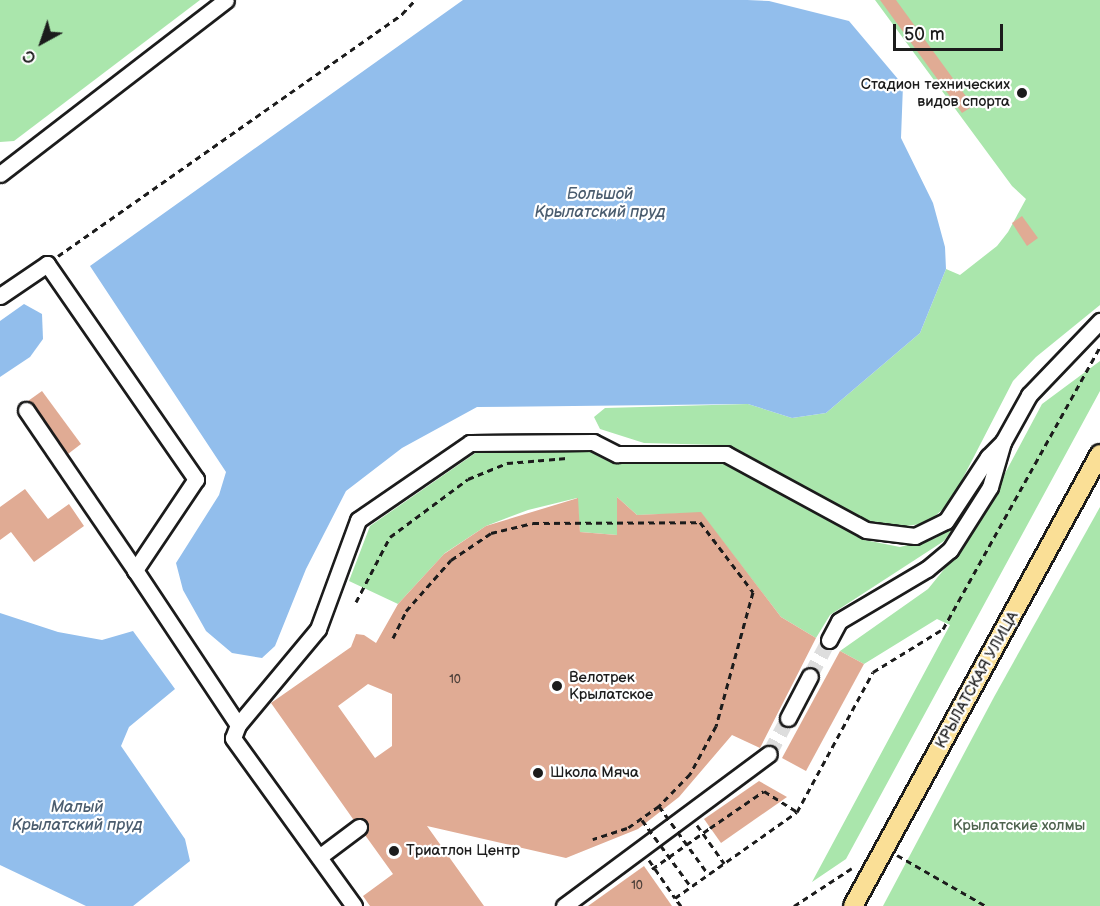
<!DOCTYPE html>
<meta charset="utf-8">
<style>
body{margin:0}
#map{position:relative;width:1100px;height:906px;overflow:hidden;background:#fff;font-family:"Balsamiq Sans",sans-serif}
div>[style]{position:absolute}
.green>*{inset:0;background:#aae6ac}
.water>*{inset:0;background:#92beec}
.building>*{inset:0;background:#e0ab94}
.minor-tunnel>*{height:15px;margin-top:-7.5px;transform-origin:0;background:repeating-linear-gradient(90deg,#ddd 0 15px,transparent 0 23px)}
.path>*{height:3px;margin-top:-1.5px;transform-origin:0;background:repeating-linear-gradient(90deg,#1c1c1c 0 6px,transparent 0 10.5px)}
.roads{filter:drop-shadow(2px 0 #1c1c1c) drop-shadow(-2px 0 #1c1c1c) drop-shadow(0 2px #1c1c1c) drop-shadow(0 -2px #1c1c1c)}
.minor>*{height:15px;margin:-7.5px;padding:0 7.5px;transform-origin:7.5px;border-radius:7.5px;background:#fff}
.major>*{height:18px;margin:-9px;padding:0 9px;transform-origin:9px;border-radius:9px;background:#fadf96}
.path-bridge>*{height:3px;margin-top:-1.5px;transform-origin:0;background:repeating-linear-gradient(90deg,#1c1c1c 0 6px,transparent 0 10.5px)}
.dots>*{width:16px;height:16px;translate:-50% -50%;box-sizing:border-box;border:3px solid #fff;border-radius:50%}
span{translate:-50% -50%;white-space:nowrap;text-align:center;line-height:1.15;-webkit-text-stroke:4.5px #fff;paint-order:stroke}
.number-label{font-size:12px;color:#4d403a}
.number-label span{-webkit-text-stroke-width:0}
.poi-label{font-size:15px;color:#1c1c1c}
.right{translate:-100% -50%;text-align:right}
.left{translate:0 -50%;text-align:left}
.street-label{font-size:15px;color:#1c1c1c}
.park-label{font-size:15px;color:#4e634e}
.water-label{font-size:16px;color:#4b5d6f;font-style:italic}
.north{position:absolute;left:12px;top:12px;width:60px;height:60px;-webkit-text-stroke:4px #fff;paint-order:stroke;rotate:220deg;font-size:16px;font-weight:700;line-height:24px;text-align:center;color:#1c1c1c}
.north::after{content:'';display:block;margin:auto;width:21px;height:27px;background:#1c1c1c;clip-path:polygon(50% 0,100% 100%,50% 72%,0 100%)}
.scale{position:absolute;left:893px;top:24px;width:110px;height:27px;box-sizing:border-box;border:3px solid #1c1c1c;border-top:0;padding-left:8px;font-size:18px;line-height:21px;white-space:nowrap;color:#1c1c1c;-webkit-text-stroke:4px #fff;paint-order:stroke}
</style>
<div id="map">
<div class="green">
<i style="clip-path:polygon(0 0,200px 0,14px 141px,0 142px)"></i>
<i style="clip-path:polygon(875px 0,1100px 0,1100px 305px,1036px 357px,1013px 381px,950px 503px,927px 523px,893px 528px,864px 520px,742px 452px,719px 445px,644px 443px,600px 429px,594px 417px,605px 408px,748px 404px,792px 418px,826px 413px,920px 333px,946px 269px,960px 275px,997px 246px,1008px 232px,1026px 199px,1012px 186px)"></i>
<i style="clip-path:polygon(1100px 361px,1100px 391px,846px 859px,812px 882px,950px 625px,937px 619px,864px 664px,840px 651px,928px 589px,972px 535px,1042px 404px)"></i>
<i style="clip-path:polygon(587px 450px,614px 464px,724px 464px,865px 540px,900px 547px,936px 538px,964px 512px,944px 541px,830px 615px,816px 638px,781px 617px,701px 513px,637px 515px,617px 497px,617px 535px,580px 532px,577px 498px,528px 510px,486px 526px,445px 553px,398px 604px,349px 581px,370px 526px,477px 452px)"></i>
<i style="clip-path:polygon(1100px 507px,1100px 906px,883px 906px,994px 697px)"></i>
</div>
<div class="water">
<i style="clip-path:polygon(463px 0,747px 0,769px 1px,849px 21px,903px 85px,901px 138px,933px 203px,945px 247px,946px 269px,920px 333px,826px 413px,792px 418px,748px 404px,477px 407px,402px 448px,346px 491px,306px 569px,275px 646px,262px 658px,232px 653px,206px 631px,183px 590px,176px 563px,219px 495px,226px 472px,90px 266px)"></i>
<i style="clip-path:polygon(24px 304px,42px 314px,43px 339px,30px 357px,0 377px,0 321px)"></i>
<i style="clip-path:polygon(0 613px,58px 632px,102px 640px,133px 631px,175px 689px,129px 727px,121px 746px,185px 839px,190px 861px,133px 906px,86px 906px,0 865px)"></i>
</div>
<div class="building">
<i style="clip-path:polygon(880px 0,896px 0,973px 106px,962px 113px)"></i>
<i style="clip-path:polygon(1022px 216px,1038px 238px,1027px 246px,1012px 223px)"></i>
<i style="clip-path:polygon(42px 391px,81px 444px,68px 454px,28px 401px)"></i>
<i style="clip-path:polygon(25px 489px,48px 519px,69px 504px,84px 526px,34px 562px,11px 532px,0 540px,0 507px)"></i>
<i style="clip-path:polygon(evenodd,617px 497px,637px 515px,701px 512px,781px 617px,816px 638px,760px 748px,732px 735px,679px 797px,638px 829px,566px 858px,427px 826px,484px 906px,370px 906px,363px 896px,393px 874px,365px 835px,367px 822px,353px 819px,271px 703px,351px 647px,356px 634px,364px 635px,376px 643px,398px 604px,444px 554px,486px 526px,578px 498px,580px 532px,617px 535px,617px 497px,368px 684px,392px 694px,392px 746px,375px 758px,338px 706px,368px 684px)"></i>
<i style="clip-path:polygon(840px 651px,864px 664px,806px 771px,782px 758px)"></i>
<i style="clip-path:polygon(759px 781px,787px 797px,721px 843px,704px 819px)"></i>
<i style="clip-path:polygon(644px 866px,672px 906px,588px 906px)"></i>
</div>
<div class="minor-tunnel">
<i style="left:810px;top:676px;width:41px;rotate:-62.2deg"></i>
<i style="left:769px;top:754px;width:41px;rotate:-62.2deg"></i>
</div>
<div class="path">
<i style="left:58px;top:256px;width:421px;rotate:-35.1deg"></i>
<i style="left:402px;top:14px;width:19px;rotate:-47deg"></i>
<i style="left:356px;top:602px;width:73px;rotate:-62.4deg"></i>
<i style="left:390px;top:537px;width:97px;rotate:-36.6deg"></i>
<i style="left:468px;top:479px;width:42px;rotate:-22.3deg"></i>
<i style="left:507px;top:463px;width:60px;rotate:-4.8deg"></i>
<i style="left:393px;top:638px;width:30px;rotate:-64deg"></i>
<i style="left:406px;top:611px;width:68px;rotate:-48.6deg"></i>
<i style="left:451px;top:560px;width:48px;rotate:-34deg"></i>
<i style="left:491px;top:533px;width:43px;rotate:-13.4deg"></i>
<i style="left:533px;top:523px;width:167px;rotate:-0.3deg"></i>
<i style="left:700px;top:522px;width:88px;rotate:52.9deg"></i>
<i style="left:753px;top:592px;width:139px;rotate:105.4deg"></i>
<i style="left:716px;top:726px;width:55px;rotate:118.4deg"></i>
<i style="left:690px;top:774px;width:45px;rotate:134.1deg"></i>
<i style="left:659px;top:806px;width:39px;rotate:145deg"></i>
<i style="left:627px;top:828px;width:36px;rotate:162deg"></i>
<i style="left:697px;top:825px;width:47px;rotate:54.6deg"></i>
<i style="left:710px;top:828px;width:65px;rotate:-34.4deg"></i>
<i style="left:764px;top:791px;width:39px;rotate:32deg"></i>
<i style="left:897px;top:855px;width:103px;rotate:29.8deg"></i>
<i style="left:649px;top:860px;width:46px;rotate:55.6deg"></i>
<i style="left:681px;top:906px;width:10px;rotate:-127deg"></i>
<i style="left:675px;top:898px;width:149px;rotate:-35.2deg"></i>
<i style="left:797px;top:812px;width:159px;rotate:-61.5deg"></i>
<i style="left:873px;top:672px;width:82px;rotate:-31.6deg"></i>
<i style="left:943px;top:629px;width:323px;rotate:-60.9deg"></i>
<i style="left:794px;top:906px;width:69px;rotate:-33.2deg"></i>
</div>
<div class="roads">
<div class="minor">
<i style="left:0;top:174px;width:285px;rotate:-37.6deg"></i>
<i style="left:0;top:296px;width:57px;rotate:-34.2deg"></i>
<i style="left:47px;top:264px;width:262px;rotate:55.3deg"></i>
<i style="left:196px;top:479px;width:110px;rotate:123.8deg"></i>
<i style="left:135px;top:570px;width:186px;rotate:56.4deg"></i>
<i style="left:26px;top:410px;width:194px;rotate:55.7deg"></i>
<i style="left:829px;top:640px;width:21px;rotate:-62deg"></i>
<i style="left:839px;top:621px;width:102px;rotate:-30.6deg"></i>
<i style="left:927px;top:569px;width:30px;rotate:-40deg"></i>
<i style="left:950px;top:550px;width:75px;rotate:-57.6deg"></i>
<i style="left:990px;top:487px;width:47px;rotate:-73.9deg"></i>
<i style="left:788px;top:718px;width:47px;rotate:-62.4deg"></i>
<i style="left:319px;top:857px;width:50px;rotate:-36.9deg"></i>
<i style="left:354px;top:906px;width:207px;rotate:-125.8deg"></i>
<i style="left:233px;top:738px;width:14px;rotate:-69deg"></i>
<i style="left:238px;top:725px;width:125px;rotate:-50.2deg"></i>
<i style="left:318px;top:629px;width:116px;rotate:-69.8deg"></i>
<i style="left:358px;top:520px;width:136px;rotate:-34.5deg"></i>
<i style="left:470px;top:443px;width:123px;rotate:-0.5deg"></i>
<i style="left:593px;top:442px;width:27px;rotate:27deg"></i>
<i style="left:617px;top:454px;width:109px"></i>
<i style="left:726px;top:454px;width:159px;rotate:28.5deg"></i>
<i style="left:866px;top:530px;width:49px;rotate:7deg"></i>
<i style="left:915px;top:536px;width:34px;rotate:-26deg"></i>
<i style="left:946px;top:521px;width:77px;rotate:-56.7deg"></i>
<i style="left:988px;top:457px;width:21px;rotate:-45deg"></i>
<i style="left:1003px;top:442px;width:54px;rotate:-61deg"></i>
<i style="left:1029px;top:395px;width:103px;rotate:-46.2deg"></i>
<i style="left:564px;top:906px;width:255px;rotate:-36.6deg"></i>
</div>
<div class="major">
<i style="left:853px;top:906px;width:515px;rotate:-61.35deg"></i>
</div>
</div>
<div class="path-bridge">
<i style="left:659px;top:806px;width:84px;rotate:54.2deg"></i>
<i style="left:642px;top:820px;width:83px;rotate:53.8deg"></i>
<i style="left:652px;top:869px;width:71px;rotate:-35.3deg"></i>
</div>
<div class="dots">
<i style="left:1022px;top:93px;background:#1c1c1c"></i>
<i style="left:557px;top:686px;background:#1c1c1c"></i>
<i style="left:538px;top:773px;background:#1c1c1c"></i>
<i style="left:394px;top:851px;background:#1c1c1c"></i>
</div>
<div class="number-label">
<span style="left:455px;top:680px">10</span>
<span style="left:637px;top:886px">10</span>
</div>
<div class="poi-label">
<span class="right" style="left:1010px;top:93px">Стадион технических<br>видов спорта</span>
<span class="left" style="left:569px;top:686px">Велотрек<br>Крылатское</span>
<span class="left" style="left:550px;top:773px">Школа Мяча</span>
<span class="left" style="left:406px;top:851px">Триатлон Центр</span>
</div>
<div class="street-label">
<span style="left:977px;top:680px;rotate:-61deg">КРЫЛАТСКАЯ УЛИЦА</span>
</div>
<div class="park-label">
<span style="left:1019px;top:826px">Крылатские холмы</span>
</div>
<div class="water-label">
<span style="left:600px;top:204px">Большой<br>Крылатский пруд</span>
<span style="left:77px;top:817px">Малый<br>Крылатский пруд</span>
</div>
<div class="north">С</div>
<div class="scale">50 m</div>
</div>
